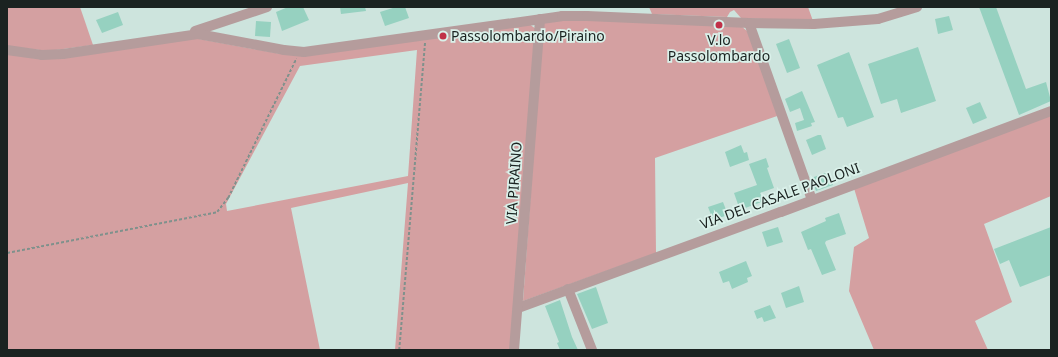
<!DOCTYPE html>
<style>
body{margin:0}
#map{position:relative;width:1058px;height:357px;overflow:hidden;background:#cde4dd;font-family:"Noto Sans",sans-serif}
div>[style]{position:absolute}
.green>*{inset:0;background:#d4a0a1}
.building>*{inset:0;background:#96d1c0}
.path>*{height:1.5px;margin-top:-0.75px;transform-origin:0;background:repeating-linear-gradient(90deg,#80918c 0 3px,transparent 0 5px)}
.minor>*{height:10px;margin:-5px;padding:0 5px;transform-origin:5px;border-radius:5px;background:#b59c9c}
.dots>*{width:11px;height:11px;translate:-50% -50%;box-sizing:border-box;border:2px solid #daf1ea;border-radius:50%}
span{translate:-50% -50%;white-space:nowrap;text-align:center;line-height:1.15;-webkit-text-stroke:3.5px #daf1ea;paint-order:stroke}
.poi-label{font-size:14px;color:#1b2321}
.left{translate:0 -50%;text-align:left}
.street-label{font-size:14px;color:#1b2321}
.frame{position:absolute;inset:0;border:8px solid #1b2321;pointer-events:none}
</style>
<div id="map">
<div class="green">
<i style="clip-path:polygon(7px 7px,80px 7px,93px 45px,48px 51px,7px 46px)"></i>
<i style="clip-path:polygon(649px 7px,808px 7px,813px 21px,741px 18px,734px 10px,730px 12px,727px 17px,652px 14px)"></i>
<i style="clip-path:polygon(579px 19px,741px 26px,747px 31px,780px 115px,655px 158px,656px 253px,523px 301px,543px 22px)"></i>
<i style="clip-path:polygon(evenodd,529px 24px,536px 29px,514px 350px,395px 350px,408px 183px,291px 208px,320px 350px,7px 350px,7px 54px,39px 59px,194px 38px,281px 54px,529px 24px,417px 50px,408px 176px,227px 211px,226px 204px,300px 66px,417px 50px)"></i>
<i style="clip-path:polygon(1051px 111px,1051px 196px,984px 224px,1012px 302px,975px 321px,988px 350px,874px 350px,849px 291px,854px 247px,869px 238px,853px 185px)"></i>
</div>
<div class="building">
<i style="clip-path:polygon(288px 7px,303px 7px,309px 20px,282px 31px,276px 12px)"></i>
<i style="clip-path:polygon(340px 7px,365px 7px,366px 11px,341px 14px)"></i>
<i style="clip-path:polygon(396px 7px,405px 7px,409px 18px,385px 26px,380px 12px)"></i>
<i style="clip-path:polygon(979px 7px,996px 7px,1026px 89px,1046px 82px,1051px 101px,1019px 115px)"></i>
<i style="clip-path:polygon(118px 12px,123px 25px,102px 33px,96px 20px)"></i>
<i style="clip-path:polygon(949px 16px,953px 30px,938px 34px,935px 19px)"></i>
<i style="clip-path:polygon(256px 21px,271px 22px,270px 37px,255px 36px)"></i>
<i style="clip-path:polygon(789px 39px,800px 68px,787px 73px,776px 44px)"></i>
<i style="clip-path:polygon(918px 47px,936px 101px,901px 113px,897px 99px,881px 104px,868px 64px)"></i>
<i style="clip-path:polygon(849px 52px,874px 117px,847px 127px,843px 117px,838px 118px,817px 65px)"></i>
<i style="clip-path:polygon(802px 91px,815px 122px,811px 123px,812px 126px,797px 131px,795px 123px,804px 120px,800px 108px,790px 112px,785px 99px)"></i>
<i style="clip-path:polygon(980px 102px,987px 118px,973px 124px,966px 108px)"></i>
<i style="clip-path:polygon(818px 135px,821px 135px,826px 149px,812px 155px,806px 140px)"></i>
<i style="clip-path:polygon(741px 145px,744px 153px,747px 152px,749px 160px,730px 167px,725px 152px)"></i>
<i style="clip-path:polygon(766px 158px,769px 167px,767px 168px,774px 188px,760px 193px,764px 201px,740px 210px,734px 193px,757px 185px,749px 164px)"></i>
<i style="clip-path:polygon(828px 172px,833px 185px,816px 191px,811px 178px)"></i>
<i style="clip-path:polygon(723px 202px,728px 215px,713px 220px,708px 207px)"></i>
<i style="clip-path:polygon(839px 213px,846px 234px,826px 241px,825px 243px,836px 270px,822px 275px,811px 249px,808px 250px,801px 232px,826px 221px,825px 218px)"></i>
<i style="clip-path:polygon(778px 227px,783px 242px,767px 247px,762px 232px)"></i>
<i style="clip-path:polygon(1051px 227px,1051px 275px,1020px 287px,1009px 260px,1000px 264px,994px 249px)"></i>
<i style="clip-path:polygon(746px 261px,752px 276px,747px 278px,748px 282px,732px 289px,729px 281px,723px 283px,719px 272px)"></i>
<i style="clip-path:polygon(799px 286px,804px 302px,786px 308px,781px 293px)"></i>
<i style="clip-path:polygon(596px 287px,608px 323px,592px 329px,577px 294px)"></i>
<i style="clip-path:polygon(560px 300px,572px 337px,578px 350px,560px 350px,557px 343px,559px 342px,545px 306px)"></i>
<i style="clip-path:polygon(770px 305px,776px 318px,764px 322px,762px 317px,757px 319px,754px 311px)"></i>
</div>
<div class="path">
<i style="left:7px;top:253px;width:214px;rotate:-11deg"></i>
<i style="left:217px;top:212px;width:18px;rotate:-52deg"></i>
<i style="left:228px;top:198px;width:155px;rotate:-63.9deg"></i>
<i style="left:399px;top:350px;width:308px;rotate:-85.2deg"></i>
</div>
<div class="minor">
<i style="left:749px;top:23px;width:188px;rotate:70.4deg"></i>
<i style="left:195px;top:31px;width:76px;rotate:-18.4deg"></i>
<i style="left:7px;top:50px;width:35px;rotate:8deg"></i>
<i style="left:42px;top:55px;width:21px;rotate:-3deg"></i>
<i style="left:63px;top:54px;width:136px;rotate:-8.4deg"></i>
<i style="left:198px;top:34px;width:87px;rotate:10.5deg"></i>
<i style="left:284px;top:50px;width:20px;rotate:6deg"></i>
<i style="left:304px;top:52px;width:260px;rotate:-7.9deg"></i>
<i style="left:562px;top:16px;width:25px"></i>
<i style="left:587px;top:16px;width:162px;rotate:2.5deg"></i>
<i style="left:749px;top:23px;width:65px;rotate:0.9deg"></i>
<i style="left:814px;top:24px;width:64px;rotate:-4.5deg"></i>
<i style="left:878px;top:19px;width:41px;rotate:-17.1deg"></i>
<i style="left:568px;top:289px;width:66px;rotate:68.5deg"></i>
<i style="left:518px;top:308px;width:280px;rotate:-20.1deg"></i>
<i style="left:781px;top:212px;width:288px;rotate:-20.5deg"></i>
<i style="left:514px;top:350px;width:332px;rotate:-85.5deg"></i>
</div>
<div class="dots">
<i style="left:719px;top:25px;background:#c13148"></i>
<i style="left:443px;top:36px;background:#c13148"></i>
</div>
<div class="poi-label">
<span class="left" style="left:451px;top:36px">Passolombardo/Piraino</span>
<span style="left:719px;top:48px">V.lo<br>Passolombardo</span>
</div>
<div class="street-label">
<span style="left:514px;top:183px;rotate:-86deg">VIA PIRAINO</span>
<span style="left:780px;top:196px;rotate:-20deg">VIA DEL CASALE PAOLONI</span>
</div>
<div class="frame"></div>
</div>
